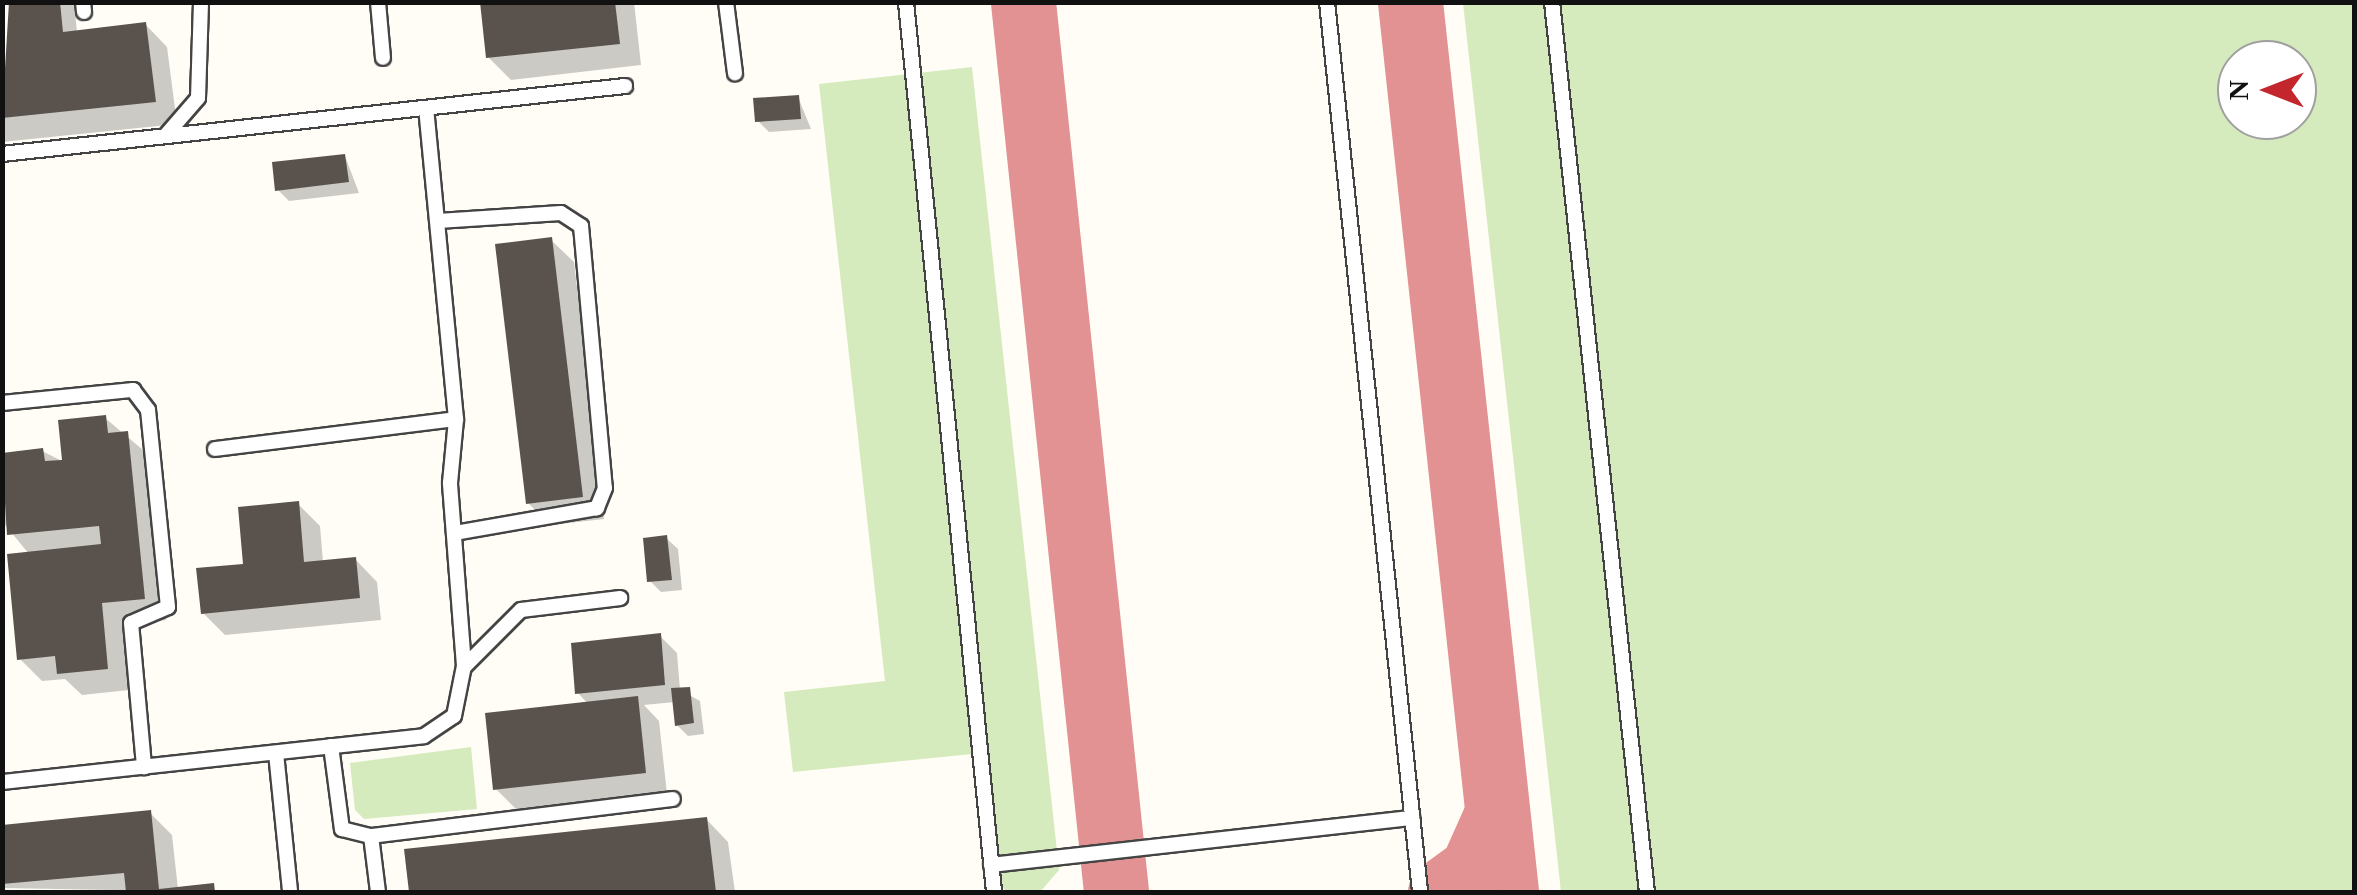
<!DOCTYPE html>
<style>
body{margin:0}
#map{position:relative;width:2357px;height:895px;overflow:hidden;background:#fffdf5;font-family:"Times New Roman",serif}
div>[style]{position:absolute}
.green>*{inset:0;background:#d5ebbd}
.shadow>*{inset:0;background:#0003}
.taxiway>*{height:65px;margin:-32.5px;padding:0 32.5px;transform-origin:32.5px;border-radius:32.5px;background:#e29292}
.building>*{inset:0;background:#5a524d}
.roads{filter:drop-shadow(2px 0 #444) drop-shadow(-2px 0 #444) drop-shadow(0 2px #444) drop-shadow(0 -2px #444)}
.lane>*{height:14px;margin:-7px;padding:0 7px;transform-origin:7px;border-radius:7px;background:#fff}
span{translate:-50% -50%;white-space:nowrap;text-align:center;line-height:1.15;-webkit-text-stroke:10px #fff;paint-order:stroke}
.frame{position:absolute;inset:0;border:5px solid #111;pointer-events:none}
.north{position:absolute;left:2217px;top:40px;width:100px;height:100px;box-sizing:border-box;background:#fff;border:2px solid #a0a0a0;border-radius:50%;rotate:270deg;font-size:28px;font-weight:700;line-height:40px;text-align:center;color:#111}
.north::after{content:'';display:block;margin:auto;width:35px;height:45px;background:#c4262e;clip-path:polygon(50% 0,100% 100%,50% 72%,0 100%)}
</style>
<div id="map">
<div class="green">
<i style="clip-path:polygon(evenodd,1463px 3px,2354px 3px,2354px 892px,1561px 892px,1463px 3px,2237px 60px,2297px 60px,2297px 120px,2237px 120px,2237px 60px)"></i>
<i style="clip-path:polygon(972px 67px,1059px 870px,1040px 892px,1009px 892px,985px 878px,972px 754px,793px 772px,784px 692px,885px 681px,819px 84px)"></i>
<i style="clip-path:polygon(471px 747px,477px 809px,364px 819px,355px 810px,350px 763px)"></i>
</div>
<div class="shadow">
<i style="clip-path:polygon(12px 2px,74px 2px,77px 32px,145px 24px,167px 47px,177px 124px,2px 142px)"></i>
<i style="clip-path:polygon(482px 2px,634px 2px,641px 65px,511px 80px,488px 57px)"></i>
<i style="clip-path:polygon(798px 97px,811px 129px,769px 132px,758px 121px)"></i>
<i style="clip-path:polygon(345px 156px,359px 193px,289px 201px,277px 189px)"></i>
<i style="clip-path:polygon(551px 240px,574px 262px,604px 519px,551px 525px,528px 503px)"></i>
<i style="clip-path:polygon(105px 418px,149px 455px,166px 620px,123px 625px,129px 690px,82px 695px,65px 679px,42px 681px,20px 659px,29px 554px,2px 521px,2px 455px,42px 451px,64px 462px)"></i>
<i style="clip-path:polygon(298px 504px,320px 526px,323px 562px,355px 559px,377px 582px,381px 620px,225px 635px,203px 613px)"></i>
<i style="clip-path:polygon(666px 538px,678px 549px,682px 590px,661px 592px,650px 581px)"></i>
<i style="clip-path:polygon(660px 636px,677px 653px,680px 690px,700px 701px,704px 734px,688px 736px,677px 725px,675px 702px,644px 705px,659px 721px,667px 794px,518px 811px,496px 789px,588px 704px,578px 693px)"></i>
<i style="clip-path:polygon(150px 813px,172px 835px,178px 889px,220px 892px,2px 888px,2px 827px)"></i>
<i style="clip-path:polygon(706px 819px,728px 842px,735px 892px,411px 892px,406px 852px)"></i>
</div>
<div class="taxiway">
<i style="left:1023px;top:2px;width:895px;rotate:84.03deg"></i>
<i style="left:1410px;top:2px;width:895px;rotate:83.84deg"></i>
<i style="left:1440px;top:892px;width:39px;rotate:-36deg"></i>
<i style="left:1472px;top:869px;width:61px;rotate:-65.9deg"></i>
</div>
<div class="building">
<i style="clip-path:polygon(9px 2px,60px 2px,63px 32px,146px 22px,156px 102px,2px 118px)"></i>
<i style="clip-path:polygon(480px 2px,615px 2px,620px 44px,486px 58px)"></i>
<i style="clip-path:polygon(799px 95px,801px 119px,755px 122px,753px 98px)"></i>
<i style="clip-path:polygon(345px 154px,349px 182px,275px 191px,272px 162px)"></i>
<i style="clip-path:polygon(552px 237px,583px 497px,526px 504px,495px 244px)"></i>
<i style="clip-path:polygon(106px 415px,108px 433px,128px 431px,145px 599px,102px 603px,108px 669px,57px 674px,55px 656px,17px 660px,7px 554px,101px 544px,99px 526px,7px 535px,2px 453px,43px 448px,45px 461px,62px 460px,58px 420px)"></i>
<i style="clip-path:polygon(299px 501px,304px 562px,356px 557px,360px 598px,201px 614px,196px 568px,243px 564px,238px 507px)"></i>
<i style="clip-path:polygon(667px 535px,672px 580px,647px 582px,643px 538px)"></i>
<i style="clip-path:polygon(661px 633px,665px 685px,575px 694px,571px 643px)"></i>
<i style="clip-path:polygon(690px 687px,694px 723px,675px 726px,671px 688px)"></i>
<i style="clip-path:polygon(638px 696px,646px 773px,493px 790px,485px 713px)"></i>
<i style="clip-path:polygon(151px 810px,159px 889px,214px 883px,215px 892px,126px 892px,124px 873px,2px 884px,2px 825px)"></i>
<i style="clip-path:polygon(707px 817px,716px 892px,409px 892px,404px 849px)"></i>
</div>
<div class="roads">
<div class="lane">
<i style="left:83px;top:2px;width:10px;rotate:84deg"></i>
<i style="left:378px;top:2px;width:56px;rotate:84.9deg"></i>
<i style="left:726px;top:2px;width:72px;rotate:82.8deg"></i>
<i style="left:906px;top:2px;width:894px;rotate:84.35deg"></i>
<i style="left:1327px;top:2px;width:895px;rotate:84.03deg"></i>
<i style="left:1552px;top:2px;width:895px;rotate:83.91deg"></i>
<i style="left:166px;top:135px;width:49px;rotate:-49.1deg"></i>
<i style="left:198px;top:98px;width:96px;rotate:-88.2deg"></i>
<i style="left:2px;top:154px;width:627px;rotate:-6.23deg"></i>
<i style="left:438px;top:221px;width:123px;rotate:-3.7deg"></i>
<i style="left:561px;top:213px;width:24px;rotate:33deg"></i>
<i style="left:581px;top:226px;width:263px;rotate:84.8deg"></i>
<i style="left:605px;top:488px;width:22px;rotate:112deg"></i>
<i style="left:597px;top:508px;width:144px;rotate:170deg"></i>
<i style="left:2px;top:403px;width:132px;rotate:-5.7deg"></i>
<i style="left:133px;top:390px;width:25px;rotate:53deg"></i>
<i style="left:148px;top:410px;width:198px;rotate:84.2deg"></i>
<i style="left:168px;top:607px;width:40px;rotate:156.6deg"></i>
<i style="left:131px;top:623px;width:145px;rotate:84.8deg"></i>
<i style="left:215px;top:449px;width:243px;rotate:-7.1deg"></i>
<i style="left:465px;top:666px;width:79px;rotate:-45deg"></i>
<i style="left:521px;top:610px;width:100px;rotate:-6.9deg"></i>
<i style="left:331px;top:746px;width:84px;rotate:82.5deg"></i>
<i style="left:342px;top:829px;width:30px;rotate:14deg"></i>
<i style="left:276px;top:753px;width:140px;rotate:84.2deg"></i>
<i style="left:2px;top:782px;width:424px;rotate:-6.2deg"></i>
<i style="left:424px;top:736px;width:36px;rotate:-34deg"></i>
<i style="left:454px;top:716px;width:51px;rotate:-78.7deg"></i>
<i style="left:464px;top:666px;width:184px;rotate:-94.4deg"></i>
<i style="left:450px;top:483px;width:64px;rotate:-84.6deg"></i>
<i style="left:456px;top:419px;width:312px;rotate:-95.5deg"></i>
<i style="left:991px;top:865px;width:424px;rotate:-6.4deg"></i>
<i style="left:378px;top:892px;width:56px;rotate:-97.1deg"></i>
<i style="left:371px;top:836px;width:304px;rotate:-7deg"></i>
</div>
</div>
<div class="frame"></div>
<div class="north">N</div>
</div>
